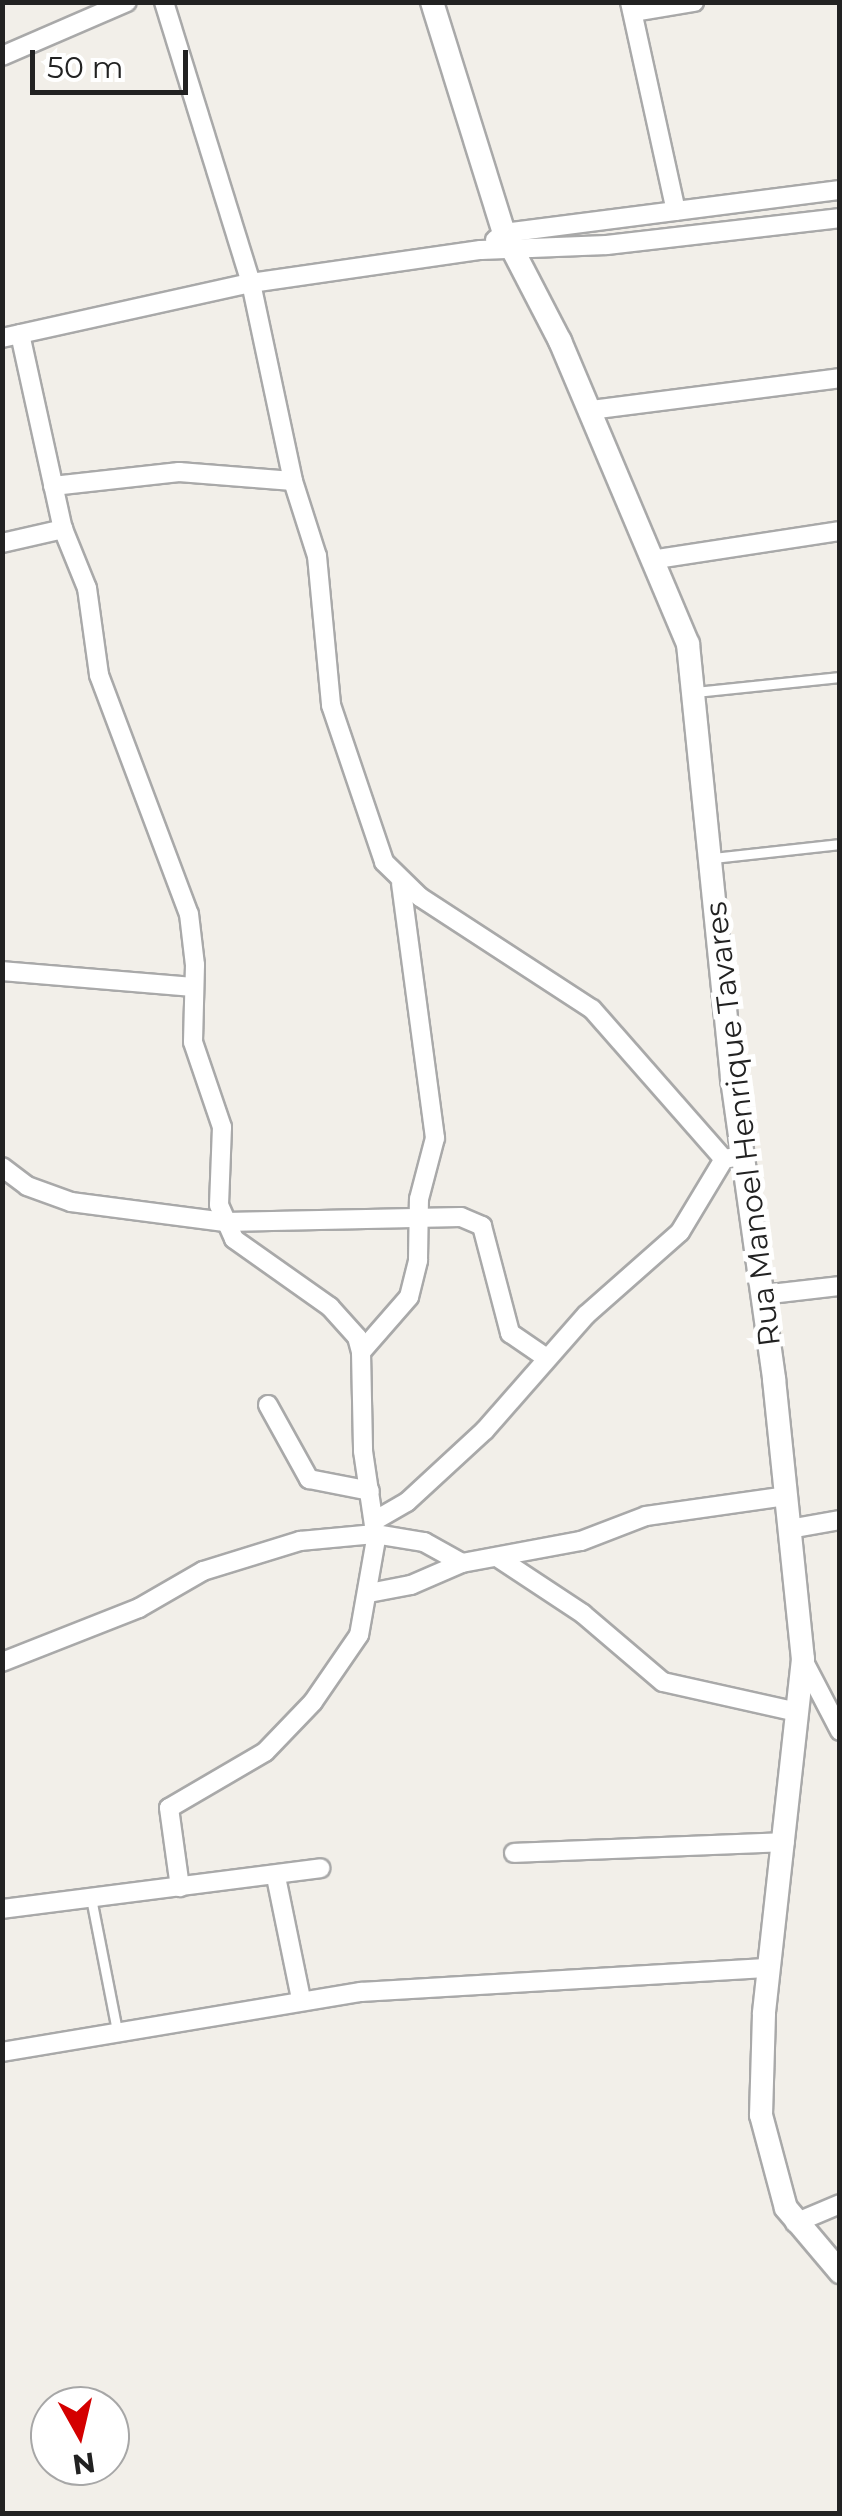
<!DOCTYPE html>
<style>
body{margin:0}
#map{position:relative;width:842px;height:2516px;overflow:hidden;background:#f2efe9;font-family:Montserrat,sans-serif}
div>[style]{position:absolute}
.roads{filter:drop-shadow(2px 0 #a9a9a9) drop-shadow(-2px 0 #a9a9a9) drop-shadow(0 2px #a9a9a9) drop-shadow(0 -2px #a9a9a9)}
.service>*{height:9px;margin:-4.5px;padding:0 4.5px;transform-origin:4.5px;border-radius:4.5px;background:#fff}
.minor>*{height:18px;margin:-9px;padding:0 9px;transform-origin:9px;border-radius:9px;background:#fff}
.tertiary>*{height:22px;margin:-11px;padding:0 11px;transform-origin:11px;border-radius:11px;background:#fff}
span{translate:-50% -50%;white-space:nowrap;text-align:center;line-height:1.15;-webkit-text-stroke:10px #fff;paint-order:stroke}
.street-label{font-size:30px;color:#222}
.frame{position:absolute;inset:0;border:5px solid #222;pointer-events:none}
.north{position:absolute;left:30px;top:2386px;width:100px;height:100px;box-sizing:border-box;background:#fff;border:2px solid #a7a7a7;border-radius:50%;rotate:172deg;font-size:28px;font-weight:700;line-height:40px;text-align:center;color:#222}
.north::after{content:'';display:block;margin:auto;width:35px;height:45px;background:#d40000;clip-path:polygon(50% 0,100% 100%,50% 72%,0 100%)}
.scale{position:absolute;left:30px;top:50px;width:158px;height:45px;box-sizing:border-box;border:5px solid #222;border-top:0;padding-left:12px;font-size:30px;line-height:35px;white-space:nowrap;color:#222;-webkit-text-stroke:8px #fff;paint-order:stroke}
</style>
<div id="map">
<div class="roads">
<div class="service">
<i style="left:695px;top:692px;width:146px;rotate:-5.9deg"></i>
<i style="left:713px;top:858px;width:128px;rotate:-6.3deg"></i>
<i style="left:91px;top:1898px;width:135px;rotate:78.9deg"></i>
</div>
<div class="minor">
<i style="left:164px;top:2px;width:294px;rotate:72.8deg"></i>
<i style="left:251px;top:283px;width:202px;rotate:78deg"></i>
<i style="left:293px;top:481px;width:79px;rotate:72.3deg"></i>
<i style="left:317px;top:556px;width:150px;rotate:84.6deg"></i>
<i style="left:331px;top:705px;width:166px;rotate:71.3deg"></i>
<i style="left:384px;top:862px;width:50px;rotate:44.2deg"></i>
<i style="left:420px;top:897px;width:205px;rotate:33.1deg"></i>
<i style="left:592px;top:1009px;width:200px;rotate:48.7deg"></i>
<i style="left:630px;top:2px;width:214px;rotate:77.6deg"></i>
<i style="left:633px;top:12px;width:62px;rotate:-9.3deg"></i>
<i style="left:2px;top:56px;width:136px;rotate:-23.4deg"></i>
<i style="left:495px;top:240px;width:11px;rotate:-38deg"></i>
<i style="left:504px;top:233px;width:339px;rotate:-7.3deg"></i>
<i style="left:20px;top:334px;width:200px;rotate:77.6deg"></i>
<i style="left:63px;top:529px;width:64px;rotate:67.9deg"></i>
<i style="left:87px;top:588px;width:88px;rotate:82.1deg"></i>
<i style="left:99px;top:675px;width:255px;rotate:69.4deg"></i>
<i style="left:189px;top:914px;width:51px;rotate:83.3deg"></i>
<i style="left:195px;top:965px;width:77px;rotate:91.5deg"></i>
<i style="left:193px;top:1042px;width:90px;rotate:71.2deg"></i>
<i style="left:222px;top:1127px;width:78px;rotate:92.2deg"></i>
<i style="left:219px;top:1205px;width:37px;rotate:66deg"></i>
<i style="left:234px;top:1239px;width:118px;rotate:35.3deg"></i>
<i style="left:330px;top:1307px;width:40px;rotate:48deg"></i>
<i style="left:357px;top:1337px;width:16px;rotate:75deg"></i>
<i style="left:361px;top:1352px;width:99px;rotate:88.8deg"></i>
<i style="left:363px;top:1451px;width:89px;rotate:81.6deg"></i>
<i style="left:376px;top:1539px;width:97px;rotate:100deg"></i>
<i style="left:359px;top:1635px;width:81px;rotate:124.5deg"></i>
<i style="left:313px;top:1702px;width:69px;rotate:133.8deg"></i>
<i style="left:265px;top:1752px;width:111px;rotate:149.7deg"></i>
<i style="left:169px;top:1808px;width:80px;rotate:82.1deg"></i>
<i style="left:2px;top:338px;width:255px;rotate:-12.5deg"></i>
<i style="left:251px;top:283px;width:232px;rotate:-8.2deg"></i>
<i style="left:481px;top:250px;width:126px;rotate:-2.3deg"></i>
<i style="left:607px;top:245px;width:235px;rotate:-6.6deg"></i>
<i style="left:591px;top:410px;width:251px;rotate:-7.3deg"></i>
<i style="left:53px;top:486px;width:127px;rotate:-6.3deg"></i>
<i style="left:179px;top:472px;width:114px;rotate:4.5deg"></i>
<i style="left:2px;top:543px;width:63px;rotate:-12.9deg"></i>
<i style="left:657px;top:559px;width:185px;rotate:-8.7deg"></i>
<i style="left:2px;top:971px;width:192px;rotate:4.8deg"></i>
<i style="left:2px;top:1167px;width:31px;rotate:37deg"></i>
<i style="left:27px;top:1186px;width:47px;rotate:20deg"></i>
<i style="left:71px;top:1202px;width:155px;rotate:7.4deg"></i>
<i style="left:225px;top:1222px;width:236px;rotate:-1.2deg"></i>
<i style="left:461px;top:1217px;width:23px;rotate:23deg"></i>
<i style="left:482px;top:1226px;width:111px;rotate:75.3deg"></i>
<i style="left:510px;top:1333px;width:42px;rotate:34.4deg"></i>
<i style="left:762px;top:1295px;width:79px;rotate:-6.6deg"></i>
<i style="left:361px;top:1352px;width:73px;rotate:-48.9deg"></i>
<i style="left:409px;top:1297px;width:38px;rotate:-76deg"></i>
<i style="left:418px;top:1260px;width:61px;rotate:-89.1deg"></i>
<i style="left:419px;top:1199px;width:63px;rotate:-75.3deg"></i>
<i style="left:435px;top:1138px;width:257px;rotate:-97.6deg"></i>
<i style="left:268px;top:1405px;width:85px;rotate:61deg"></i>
<i style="left:309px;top:1479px;width:62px;rotate:11.1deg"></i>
<i style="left:374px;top:1521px;width:38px;rotate:-30deg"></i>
<i style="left:407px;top:1502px;width:106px;rotate:-42.7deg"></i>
<i style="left:485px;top:1430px;width:153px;rotate:-48.7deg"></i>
<i style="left:586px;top:1315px;width:125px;rotate:-41.4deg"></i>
<i style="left:680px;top:1232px;width:85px;rotate:-58.9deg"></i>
<i style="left:724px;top:1159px;width:11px;rotate:-10deg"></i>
<i style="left:789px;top:1529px;width:52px;rotate:-10deg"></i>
<i style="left:497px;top:1557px;width:103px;rotate:33.5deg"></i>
<i style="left:583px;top:1614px;width:105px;rotate:40.4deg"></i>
<i style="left:663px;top:1682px;width:137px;rotate:12.6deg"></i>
<i style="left:369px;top:1593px;width:43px;rotate:-10.8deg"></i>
<i style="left:411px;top:1585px;width:56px;rotate:-23.3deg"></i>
<i style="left:462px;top:1563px;width:121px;rotate:-10.5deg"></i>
<i style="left:581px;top:1541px;width:70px;rotate:-21deg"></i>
<i style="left:646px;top:1516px;width:141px;rotate:-8.1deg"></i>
<i style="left:803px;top:1660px;width:80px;rotate:62.5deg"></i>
<i style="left:2px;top:1662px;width:147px;rotate:-21.5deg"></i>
<i style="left:139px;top:1608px;width:74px;rotate:-30deg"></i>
<i style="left:203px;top:1571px;width:102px;rotate:-17.2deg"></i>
<i style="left:300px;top:1541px;width:75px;rotate:-5.3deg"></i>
<i style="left:375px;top:1534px;width:50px;rotate:9.3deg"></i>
<i style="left:424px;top:1542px;width:43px;rotate:28.9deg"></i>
<i style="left:514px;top:1853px;width:271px;rotate:-2.3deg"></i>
<i style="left:276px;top:1877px;width:125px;rotate:78.4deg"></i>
<i style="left:2px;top:1909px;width:321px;rotate:-7.3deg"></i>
<i style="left:2px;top:2052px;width:364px;rotate:-9.5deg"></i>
<i style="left:361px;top:1992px;width:409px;rotate:-3.4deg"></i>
<i style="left:795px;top:2223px;width:49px;rotate:-22.9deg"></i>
</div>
<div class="tertiary">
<i style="left:432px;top:2px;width:242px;rotate:72.7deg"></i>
<i style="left:504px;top:233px;width:122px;rotate:62.6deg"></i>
<i style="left:560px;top:341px;width:329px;rotate:67.1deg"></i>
<i style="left:688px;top:644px;width:437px;rotate:84.2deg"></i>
<i style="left:732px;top:1079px;width:303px;rotate:82deg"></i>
<i style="left:774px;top:1379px;width:281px;rotate:84.1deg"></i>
<i style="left:803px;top:1659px;width:357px;rotate:96.3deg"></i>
<i style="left:764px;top:2014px;width:101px;rotate:91.7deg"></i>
<i style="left:761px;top:2115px;width:96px;rotate:75deg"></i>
<i style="left:786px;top:2208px;width:84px;rotate:49.8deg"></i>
</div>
</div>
<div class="street-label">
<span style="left:743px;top:1124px;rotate:-97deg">Rua Manoel Henrique Tavares</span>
</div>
<div class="frame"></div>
<div class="north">N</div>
<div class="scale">50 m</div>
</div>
